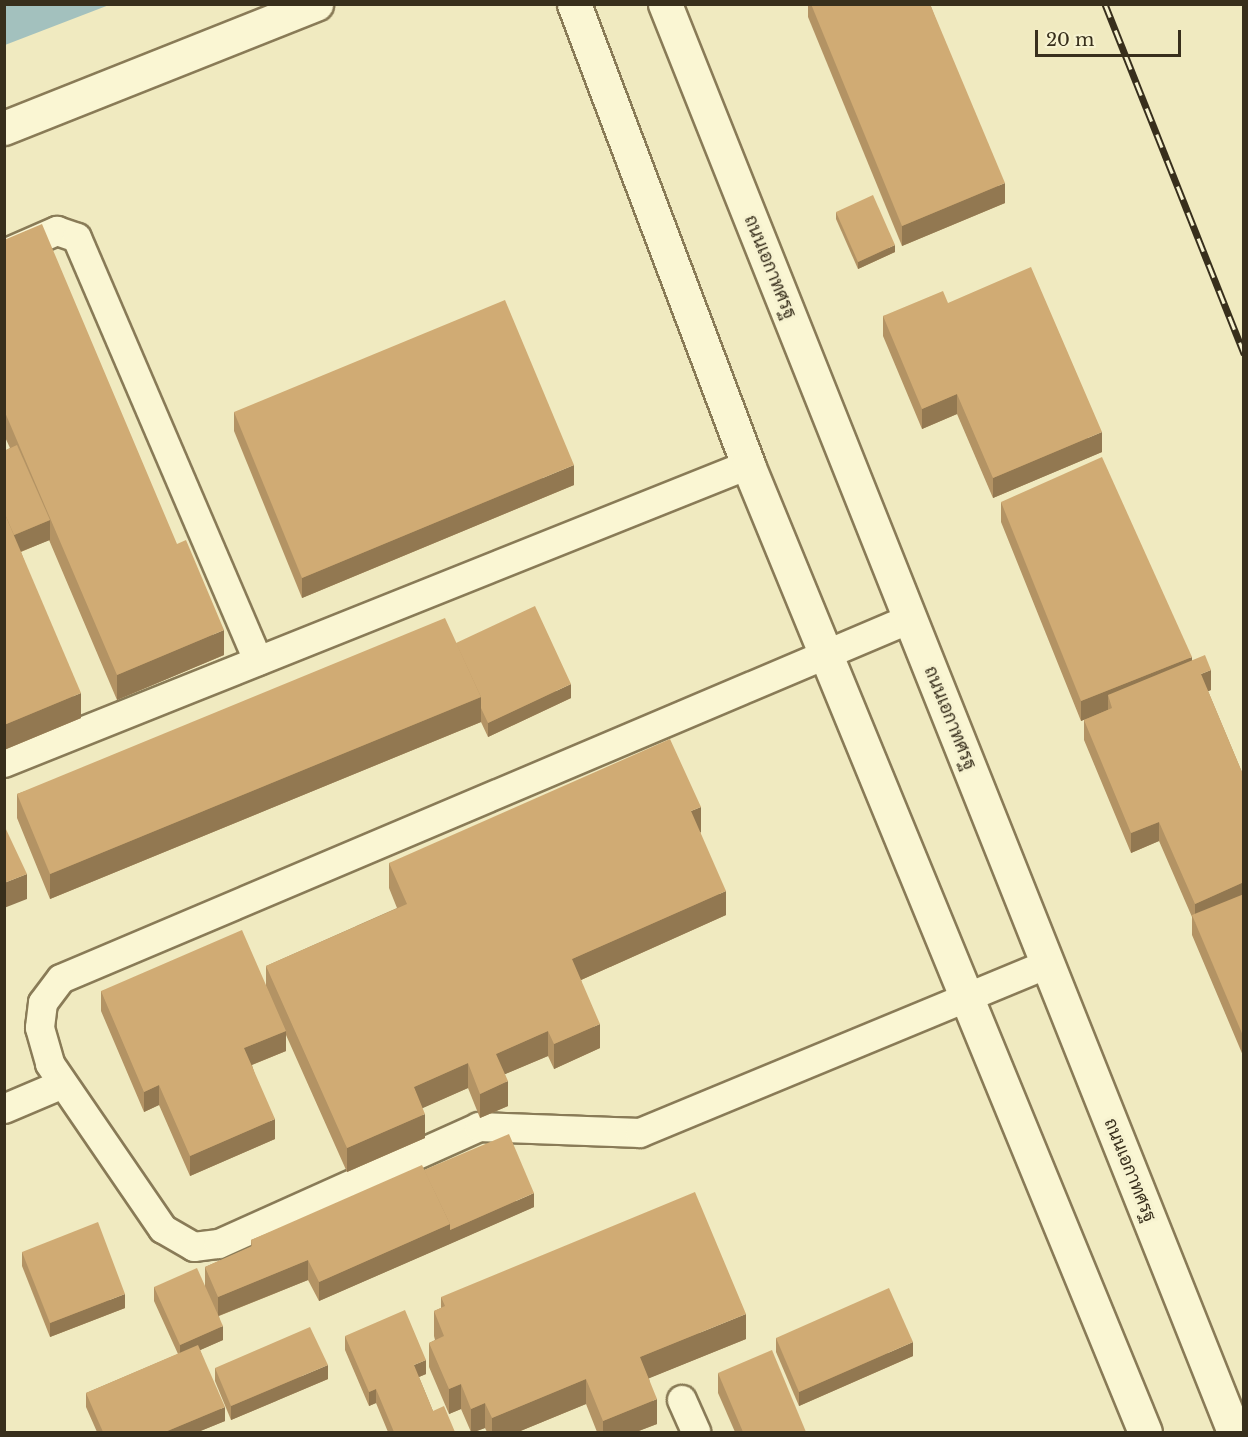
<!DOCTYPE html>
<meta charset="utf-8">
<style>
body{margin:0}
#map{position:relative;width:1248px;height:1437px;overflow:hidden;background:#f0eac0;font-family:"Libre Baskerville",Sarabun,serif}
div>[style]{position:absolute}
.water>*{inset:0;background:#a3c1be}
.roads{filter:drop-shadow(2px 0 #897b57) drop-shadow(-2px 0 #897b57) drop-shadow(0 2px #897b57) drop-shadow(0 -2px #897b57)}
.lane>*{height:28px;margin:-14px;padding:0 14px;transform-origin:14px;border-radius:14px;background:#faf6d3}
.street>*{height:33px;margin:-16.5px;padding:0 16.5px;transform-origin:16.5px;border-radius:16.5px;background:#faf6d3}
.secondary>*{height:33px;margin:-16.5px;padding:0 16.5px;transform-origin:16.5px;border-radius:16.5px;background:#faf6d3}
.rail>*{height:7px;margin-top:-3.5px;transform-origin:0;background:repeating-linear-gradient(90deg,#f7f3d0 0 14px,#382f1c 0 28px);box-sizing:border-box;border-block:2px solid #382f1c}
.wall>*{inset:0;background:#b39364}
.shaded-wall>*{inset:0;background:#927851}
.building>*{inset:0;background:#d0ab74}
span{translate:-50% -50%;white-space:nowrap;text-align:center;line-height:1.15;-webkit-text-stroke:6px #f7f3d0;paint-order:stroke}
.street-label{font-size:18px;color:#382f1c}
.frame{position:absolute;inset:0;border:6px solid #382f1c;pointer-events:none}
.scale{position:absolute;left:1035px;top:30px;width:146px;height:27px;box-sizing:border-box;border:3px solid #382f1c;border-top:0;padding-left:8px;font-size:18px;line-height:21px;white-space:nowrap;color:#382f1c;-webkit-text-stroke:4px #f7f3d0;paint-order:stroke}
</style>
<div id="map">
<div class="water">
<i style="clip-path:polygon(5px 4px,109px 4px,109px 5px,5px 45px)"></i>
</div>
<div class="roads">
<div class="lane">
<i style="left:4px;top:254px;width:58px;rotate:-23.5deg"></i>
<i style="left:57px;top:231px;width:21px;rotate:19deg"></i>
<i style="left:77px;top:238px;width:460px;rotate:66.8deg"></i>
<i style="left:910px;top:619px;width:922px;rotate:157.02deg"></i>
<i style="left:61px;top:979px;width:30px;rotate:127deg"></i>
<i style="left:43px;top:1003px;width:25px;rotate:97deg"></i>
<i style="left:40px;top:1028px;width:37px;rotate:74deg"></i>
<i style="left:50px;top:1064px;width:200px;rotate:55.6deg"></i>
<i style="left:163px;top:1229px;width:36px;rotate:30deg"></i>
<i style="left:194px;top:1247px;width:25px;rotate:-7deg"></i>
<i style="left:219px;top:1244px;width:285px;rotate:-24.2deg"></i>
<i style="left:479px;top:1127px;width:161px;rotate:2.1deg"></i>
<i style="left:640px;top:1133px;width:441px;rotate:-22.5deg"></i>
<i style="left:4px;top:763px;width:801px;rotate:-21.83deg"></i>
<i style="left:4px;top:1109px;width:64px;rotate:-23deg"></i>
<i style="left:682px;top:1400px;width:35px;rotate:66deg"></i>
</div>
<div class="street">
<i style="left:4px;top:128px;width:336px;rotate:-21.7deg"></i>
</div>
<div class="secondary">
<i style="left:574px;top:4px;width:493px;rotate:69.3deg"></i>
<i style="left:748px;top:465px;width:1045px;rotate:67.68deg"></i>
<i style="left:665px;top:4px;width:1537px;rotate:68.27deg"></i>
</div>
</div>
<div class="rail">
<i style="left:1105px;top:4px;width:377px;rotate:68.3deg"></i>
</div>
<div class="wall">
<i style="clip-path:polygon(808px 4px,930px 4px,1005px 203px,902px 246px,808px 17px)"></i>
<i style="clip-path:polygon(836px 212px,895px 252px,858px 269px,836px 219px)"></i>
<i style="clip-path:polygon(4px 240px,224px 655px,117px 700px,49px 540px,21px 552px,81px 718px,4px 750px,4px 451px,10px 448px,4px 435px)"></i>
<i style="clip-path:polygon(948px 303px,1102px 452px,993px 498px,957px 414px,922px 429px,883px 336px,883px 316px)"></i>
<i style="clip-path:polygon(234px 412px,574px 485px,302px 598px,234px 431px)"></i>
<i style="clip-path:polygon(1001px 502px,1192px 660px,1211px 690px,1208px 691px,1244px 777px,1244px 1058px,1192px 935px,1192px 917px,1159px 841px,1131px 853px,1084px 740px,1084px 720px,1088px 718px,1081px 721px,1001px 522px)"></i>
<i style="clip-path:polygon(456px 643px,571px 698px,488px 737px,481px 722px,50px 899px,17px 818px,17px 794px)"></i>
<i style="clip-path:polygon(700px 832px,726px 915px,581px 980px,600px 1048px,554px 1069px,548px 1056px,505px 1074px,508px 1106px,480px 1118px,468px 1088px,422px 1108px,425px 1138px,347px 1172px,286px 1035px,286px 1051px,252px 1065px,275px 1139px,190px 1176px,159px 1105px,144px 1112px,101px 1011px,101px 991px,266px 986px,266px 966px,397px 908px,389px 888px,389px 863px,701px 832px)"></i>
<i style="clip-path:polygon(424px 1170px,534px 1207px,319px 1301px,308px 1280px,219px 1316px,223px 1340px,200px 1350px,225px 1421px,198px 1432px,97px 1432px,86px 1407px,86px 1393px,178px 1354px,154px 1301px,154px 1287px,205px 1286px,205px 1267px,251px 1247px,251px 1240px)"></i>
<i style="clip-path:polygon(22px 1252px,125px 1308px,50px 1337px,22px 1266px)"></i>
<i style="clip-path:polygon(441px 1297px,746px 1339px,649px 1378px,657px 1424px,636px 1432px,597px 1432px,586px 1404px,518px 1432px,487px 1432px,485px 1428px,474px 1432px,471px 1432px,461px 1409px,449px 1414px,429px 1367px,429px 1343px,435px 1340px,434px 1336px,434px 1311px,441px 1308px)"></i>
<i style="clip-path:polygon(345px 1336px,426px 1374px,419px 1377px,433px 1411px,455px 1432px,388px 1432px,376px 1403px,369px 1406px,345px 1350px)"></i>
<i style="clip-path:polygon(776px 1338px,913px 1356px,799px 1406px,776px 1352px)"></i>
<i style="clip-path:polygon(215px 1368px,328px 1379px,231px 1420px,215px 1381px)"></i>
<i style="clip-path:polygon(718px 1373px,806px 1432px,735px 1432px,718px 1393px)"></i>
</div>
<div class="shaded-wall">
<i style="clip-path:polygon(1005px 183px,1005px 203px,902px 246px,902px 226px)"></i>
<i style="clip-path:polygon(895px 245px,895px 252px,858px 269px,858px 262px)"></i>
<i style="clip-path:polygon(957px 394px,957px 414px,922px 429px,922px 409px)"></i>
<i style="clip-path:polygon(1102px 432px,1102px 452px,993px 498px,993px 478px)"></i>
<i style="clip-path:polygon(574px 465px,574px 485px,302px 598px,302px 578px)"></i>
<i style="clip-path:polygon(50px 520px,50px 540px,12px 555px,12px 536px)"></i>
<i style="clip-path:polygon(224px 630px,224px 655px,117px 700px,117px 675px)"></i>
<i style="clip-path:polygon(1192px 657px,1192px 677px,1108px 695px,1108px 710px,1081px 721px,1081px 701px)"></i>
<i style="clip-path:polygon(1211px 670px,1211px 690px,1201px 694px,1201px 674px)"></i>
<i style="clip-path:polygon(571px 684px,571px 698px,488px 737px,488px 723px)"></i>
<i style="clip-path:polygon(81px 693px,81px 718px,4px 750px,4px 725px)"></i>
<i style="clip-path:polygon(481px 697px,481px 722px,50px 899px,50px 874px)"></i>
<i style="clip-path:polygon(701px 807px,701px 832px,691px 836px,691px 811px)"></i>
<i style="clip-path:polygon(1159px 822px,1159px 841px,1131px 853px,1131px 833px)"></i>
<i style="clip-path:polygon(27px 874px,27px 899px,4px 908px,4px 883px)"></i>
<i style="clip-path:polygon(1244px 882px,1244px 902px,1195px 923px,1195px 904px)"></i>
<i style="clip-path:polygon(726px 891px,726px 915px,572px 984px,572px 959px)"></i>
<i style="clip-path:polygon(600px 1024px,600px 1048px,554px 1069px,554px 1044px)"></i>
<i style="clip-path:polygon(286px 1031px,286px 1051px,244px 1068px,244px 1048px)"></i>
<i style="clip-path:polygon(548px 1031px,548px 1056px,496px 1078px,496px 1054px)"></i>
<i style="clip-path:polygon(468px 1063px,468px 1088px,414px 1112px,414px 1087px)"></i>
<i style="clip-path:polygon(508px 1081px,508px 1106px,480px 1118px,480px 1094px)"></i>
<i style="clip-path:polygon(159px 1085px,159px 1105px,144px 1112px,144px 1092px)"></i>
<i style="clip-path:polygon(425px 1114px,425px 1138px,347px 1172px,347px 1148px)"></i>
<i style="clip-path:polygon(275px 1119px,275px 1139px,190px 1176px,190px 1156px)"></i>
<i style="clip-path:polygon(534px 1193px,534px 1207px,450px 1244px,450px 1230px)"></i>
<i style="clip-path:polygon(450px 1224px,450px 1244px,319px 1301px,319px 1282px)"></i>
<i style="clip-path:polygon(308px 1260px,308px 1280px,218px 1316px,218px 1297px)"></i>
<i style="clip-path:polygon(125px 1294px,125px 1308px,50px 1337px,50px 1323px)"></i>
<i style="clip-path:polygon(746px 1314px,746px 1339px,640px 1382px,640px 1357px)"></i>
<i style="clip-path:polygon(223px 1326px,223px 1340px,180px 1359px,180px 1345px)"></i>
<i style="clip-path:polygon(913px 1342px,913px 1356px,799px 1406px,799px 1392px)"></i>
<i style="clip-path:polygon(426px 1360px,426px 1374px,414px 1379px,414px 1365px)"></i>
<i style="clip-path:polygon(328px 1365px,328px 1379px,231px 1420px,231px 1406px)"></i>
<i style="clip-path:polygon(586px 1379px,586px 1404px,518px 1432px,492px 1432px,492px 1418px)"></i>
<i style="clip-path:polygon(461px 1384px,461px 1409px,449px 1414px,449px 1389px)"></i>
<i style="clip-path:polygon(376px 1389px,376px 1403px,369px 1406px,369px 1392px)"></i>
<i style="clip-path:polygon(657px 1399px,657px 1424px,636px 1432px,603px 1432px,603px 1421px)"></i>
<i style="clip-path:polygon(485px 1403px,485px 1428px,474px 1432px,471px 1432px,471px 1409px)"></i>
<i style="clip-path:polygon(225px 1407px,225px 1421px,198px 1432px,165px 1432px)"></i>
</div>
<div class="building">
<i style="clip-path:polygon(811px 4px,930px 4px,1005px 183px,902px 226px)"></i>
<i style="clip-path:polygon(873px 195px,895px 245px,858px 262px,836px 212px)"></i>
<i style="clip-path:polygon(42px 224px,177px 544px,186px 540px,224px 630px,117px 675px,4px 410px,4px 240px)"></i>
<i style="clip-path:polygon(1031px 267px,1102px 432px,993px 478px,957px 394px,922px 409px,883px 316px,943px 291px,948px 303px)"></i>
<i style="clip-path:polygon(505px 300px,574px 465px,302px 578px,234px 412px)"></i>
<i style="clip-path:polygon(17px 445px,50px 520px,14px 535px,4px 512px,4px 451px)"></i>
<i style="clip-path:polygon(1102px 457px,1192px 657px,1081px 701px,1001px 502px)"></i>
<i style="clip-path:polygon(4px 512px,81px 693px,4px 725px)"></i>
<i style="clip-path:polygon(535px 606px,571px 684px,488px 723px,481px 708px,481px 697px,456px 643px)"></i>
<i style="clip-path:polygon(445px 618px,481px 697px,50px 874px,17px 794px)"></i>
<i style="clip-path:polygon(1205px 655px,1211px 670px,1201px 674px,1244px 777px,1244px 882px,1195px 904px,1159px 822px,1131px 833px,1084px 720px,1112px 708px,1108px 695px)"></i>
<i style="clip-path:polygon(670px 739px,701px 807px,691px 811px,726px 891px,572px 959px,600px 1024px,554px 1044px,548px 1031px,496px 1054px,508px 1081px,480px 1094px,468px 1063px,414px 1087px,425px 1114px,347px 1148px,266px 966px,407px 904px,389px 863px)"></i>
<i style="clip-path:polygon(4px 825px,27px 874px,4px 883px)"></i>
<i style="clip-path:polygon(1244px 894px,1244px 1038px,1192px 915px)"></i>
<i style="clip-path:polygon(242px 930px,286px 1031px,244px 1048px,275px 1119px,190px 1156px,159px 1085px,144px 1092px,101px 991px)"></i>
<i style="clip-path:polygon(509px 1134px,534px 1193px,450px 1230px,450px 1224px,424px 1170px)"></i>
<i style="clip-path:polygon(422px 1165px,450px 1224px,319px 1282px,308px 1260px,218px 1297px,205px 1267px,252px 1246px,251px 1240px)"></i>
<i style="clip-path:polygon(695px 1192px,746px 1314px,640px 1357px,657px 1399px,603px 1421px,586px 1379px,492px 1418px,485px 1403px,471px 1409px,461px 1384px,449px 1389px,429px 1343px,444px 1336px,434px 1311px,445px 1306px,441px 1297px)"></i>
<i style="clip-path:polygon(98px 1222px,125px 1294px,50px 1323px,22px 1252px)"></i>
<i style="clip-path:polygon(197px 1268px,223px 1326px,180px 1345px,154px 1287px)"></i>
<i style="clip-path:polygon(889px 1288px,913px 1342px,799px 1392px,776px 1338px)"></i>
<i style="clip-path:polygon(405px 1310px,426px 1360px,414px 1365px,433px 1411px,444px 1406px,455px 1432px,394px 1432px,376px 1389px,369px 1392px,345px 1336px)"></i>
<i style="clip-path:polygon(310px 1327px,328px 1365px,231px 1406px,215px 1368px)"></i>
<i style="clip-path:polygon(198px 1345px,225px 1407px,165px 1432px,103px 1432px,86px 1393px)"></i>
<i style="clip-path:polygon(772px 1350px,806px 1432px,743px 1432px,718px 1373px)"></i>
</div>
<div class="street-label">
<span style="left:770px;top:267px;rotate:68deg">ถนนเอกาทศรฐ</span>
<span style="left:950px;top:718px;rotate:68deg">ถนนเอกาทศรฐ</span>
<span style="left:1130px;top:1170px;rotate:68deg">ถนนเอกาทศรฐ</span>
</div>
<div class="frame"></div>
<div class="scale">20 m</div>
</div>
